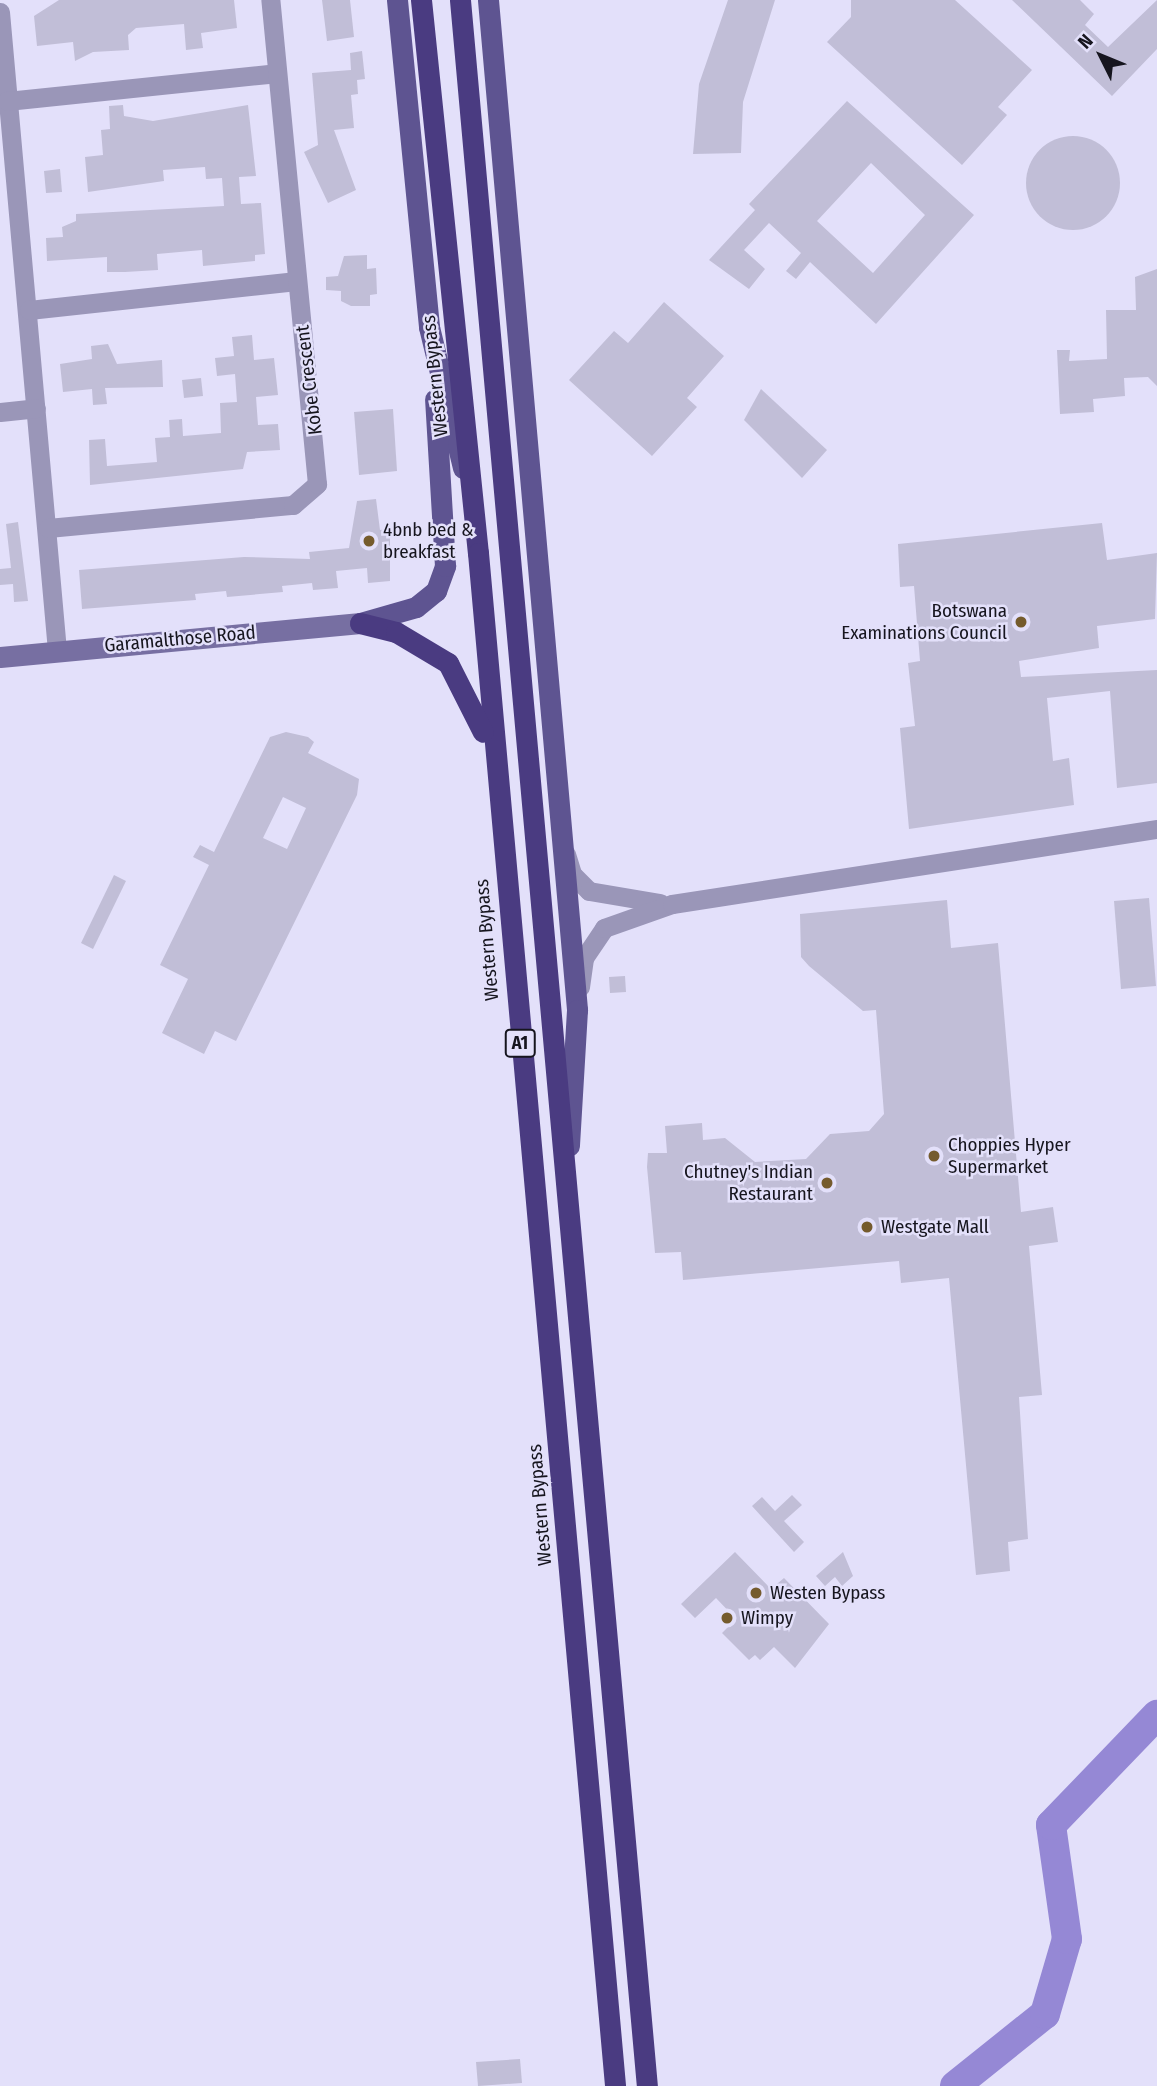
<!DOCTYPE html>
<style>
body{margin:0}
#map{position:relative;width:1157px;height:2086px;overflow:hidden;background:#e3e0fa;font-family:"Fira Sans Condensed",sans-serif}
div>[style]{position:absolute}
.river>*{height:30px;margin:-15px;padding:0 15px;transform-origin:15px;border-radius:15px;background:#9588d5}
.building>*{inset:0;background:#c1bed7}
.round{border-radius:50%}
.street>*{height:19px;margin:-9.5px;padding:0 9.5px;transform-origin:9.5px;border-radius:9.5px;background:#9a96b8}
.secondary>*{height:21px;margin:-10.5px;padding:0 10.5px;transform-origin:10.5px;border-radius:10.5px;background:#776fa2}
.primary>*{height:21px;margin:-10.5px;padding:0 10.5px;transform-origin:10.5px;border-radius:10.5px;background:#5e5491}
.highway>*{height:21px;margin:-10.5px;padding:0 10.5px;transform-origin:10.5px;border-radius:10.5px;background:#4a3b81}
.dots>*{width:19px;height:19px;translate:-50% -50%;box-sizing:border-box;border:4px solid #e3e0fa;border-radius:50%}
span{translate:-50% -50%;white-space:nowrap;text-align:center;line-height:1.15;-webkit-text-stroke:5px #e3e0fa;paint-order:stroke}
.shield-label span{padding:2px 5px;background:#e3e0fa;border:2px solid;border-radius:5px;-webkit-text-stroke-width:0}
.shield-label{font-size:18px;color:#16151e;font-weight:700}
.street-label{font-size:19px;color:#16151e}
.poi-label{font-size:19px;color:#16151e}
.left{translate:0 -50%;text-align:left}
.right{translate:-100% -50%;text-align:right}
.north{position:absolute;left:1066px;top:21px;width:70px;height:70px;-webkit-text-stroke:5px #e3e0fa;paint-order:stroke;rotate:313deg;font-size:19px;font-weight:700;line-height:28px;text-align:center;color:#16151e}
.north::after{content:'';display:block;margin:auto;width:24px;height:32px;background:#16151e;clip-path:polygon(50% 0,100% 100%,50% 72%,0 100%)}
</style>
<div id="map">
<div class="river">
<i style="left:955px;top:2086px;width:115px;rotate:-38.7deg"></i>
<i style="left:1045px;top:2014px;width:78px;rotate:-73.7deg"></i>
<i style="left:1067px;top:1939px;width:115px;rotate:-98deg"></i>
<i style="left:1051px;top:1825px;width:153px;rotate:-46.1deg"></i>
</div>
<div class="building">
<i style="clip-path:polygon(59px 0,234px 0,237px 28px,201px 33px,203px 48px,186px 50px,184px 24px,136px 28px,128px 35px,129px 50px,93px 52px,75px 61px,73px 42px,37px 46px,34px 16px)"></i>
<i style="clip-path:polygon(322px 0,350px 0,354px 37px,327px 41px)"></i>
<i style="clip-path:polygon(728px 0,775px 0,743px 102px,741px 153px,693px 154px,699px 84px)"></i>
<i style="clip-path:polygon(851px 0,955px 0,1032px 70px,998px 107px,1007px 115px,962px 165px,827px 42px,851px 17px)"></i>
<i style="clip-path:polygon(1012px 0,1080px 0,1094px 14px,1085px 25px,1108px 47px,1157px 0,1157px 49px,1112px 96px)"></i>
<i style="clip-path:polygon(362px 51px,365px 79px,357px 80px,358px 94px,351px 95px,354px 128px,334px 130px,356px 190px,328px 203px,304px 152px,318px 145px,312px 73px,351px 70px,350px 53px)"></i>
<i style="clip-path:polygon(evenodd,847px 101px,974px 215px,876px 324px,810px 262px,796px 279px,786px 271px,801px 253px,769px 223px,744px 250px,765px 269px,749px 289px,709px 260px,755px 210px,749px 204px,847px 101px,871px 163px,925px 215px,873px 273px,817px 221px,871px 163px)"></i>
<i style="clip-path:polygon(123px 105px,124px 116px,153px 121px,248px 105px,256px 176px,239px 177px,241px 204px,261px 203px,265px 254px,255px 255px,255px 261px,203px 266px,202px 250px,157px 254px,158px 270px,125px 272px,107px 272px,107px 257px,47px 261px,46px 238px,63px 237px,62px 227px,76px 221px,76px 214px,224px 206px,222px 178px,206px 179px,205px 167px,163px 170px,164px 181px,88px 192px,85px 157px,103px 155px,101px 130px,110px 129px,109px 106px)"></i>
<i class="round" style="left:1026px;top:136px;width:94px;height:94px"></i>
<i style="clip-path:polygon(60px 169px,62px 192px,46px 193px,44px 171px)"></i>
<i style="clip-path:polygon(367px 255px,367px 269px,376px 268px,377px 294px,370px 295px,370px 306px,351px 306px,341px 301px,341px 291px,326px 290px,326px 277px,338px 276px,344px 256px)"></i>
<i style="clip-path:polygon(1157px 269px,1157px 386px,1148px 377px,1124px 378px,1125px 396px,1093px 399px,1094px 412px,1060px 414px,1057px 350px,1070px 350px,1069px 361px,1107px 359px,1106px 310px,1136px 310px,1135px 277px)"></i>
<i style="clip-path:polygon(664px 302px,724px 356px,687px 398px,697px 407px,652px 456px,569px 380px,614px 331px,628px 343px)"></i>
<i style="clip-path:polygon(252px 335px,254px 360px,274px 358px,278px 395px,256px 397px,258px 425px,278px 424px,280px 450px,247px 452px,243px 469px,90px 485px,89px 440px,105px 439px,107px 466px,157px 462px,155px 438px,170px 437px,169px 420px,182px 419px,183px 436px,221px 433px,220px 403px,237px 402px,235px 374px,217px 376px,215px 358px,234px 356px,232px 337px)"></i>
<i style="clip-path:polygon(108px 344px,117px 364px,162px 360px,163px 387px,105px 388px,107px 404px,93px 405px,92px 389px,63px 392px,60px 364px,92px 359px,91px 346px)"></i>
<i style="clip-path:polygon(201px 378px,203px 396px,184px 398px,182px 380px)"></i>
<i style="clip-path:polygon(761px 389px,827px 450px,802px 478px,744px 420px)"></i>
<i style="clip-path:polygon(393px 409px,397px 471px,359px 475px,354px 412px)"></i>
<i style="clip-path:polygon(376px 499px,380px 530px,390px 529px,390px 581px,368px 583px,367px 568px,336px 571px,338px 588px,313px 590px,312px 583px,282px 586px,283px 592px,227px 597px,226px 591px,195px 594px,196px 600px,82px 609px,79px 570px,244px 557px,310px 559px,309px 552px,349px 548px,357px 501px)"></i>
<i style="clip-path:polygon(18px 522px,28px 601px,14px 602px,13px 584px,0 585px,0 569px,11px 568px,6px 524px)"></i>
<i style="clip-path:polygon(1102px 523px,1107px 560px,1157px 553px,1155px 619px,1097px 626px,1099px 648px,1019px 661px,1021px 677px,1157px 670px,1157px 783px,1117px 788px,1110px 691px,1047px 698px,1053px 761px,1069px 758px,1074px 805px,909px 829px,900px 728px,915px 726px,908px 663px,920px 661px,914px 586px,900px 587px,898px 544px)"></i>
<i style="clip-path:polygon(evenodd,286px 732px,308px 737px,314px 742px,308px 753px,359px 779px,357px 795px,236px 1041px,215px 1031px,204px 1054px,162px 1033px,188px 979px,160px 965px,209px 865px,193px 857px,200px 845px,214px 852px,270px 737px,286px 732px,283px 797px,306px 808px,287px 849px,263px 838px,283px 797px)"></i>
<i style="clip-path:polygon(114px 875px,126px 881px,93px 949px,81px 943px)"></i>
<i style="clip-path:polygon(1149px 898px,1156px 986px,1121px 989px,1114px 901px)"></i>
<i style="clip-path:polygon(947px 900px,951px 948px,998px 943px,1021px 1212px,1053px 1207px,1058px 1242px,1029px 1246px,1042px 1395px,1019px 1397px,1028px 1539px,1008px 1542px,1010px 1571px,976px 1575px,949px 1278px,901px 1283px,899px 1261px,683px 1280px,681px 1252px,655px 1253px,647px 1167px,648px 1153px,667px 1153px,665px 1126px,702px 1123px,703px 1140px,725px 1138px,755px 1162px,806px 1159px,830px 1134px,869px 1131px,884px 1114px,876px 1010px,863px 1011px,809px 966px,801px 957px,800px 914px)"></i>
<i style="clip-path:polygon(625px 976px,626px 992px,610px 993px,609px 977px)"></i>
<i style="clip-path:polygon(792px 1495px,802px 1505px,784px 1521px,804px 1542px,794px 1552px,752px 1506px,762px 1497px,775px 1511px)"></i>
<i style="clip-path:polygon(735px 1552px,771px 1589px,784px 1578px,829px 1624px,795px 1668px,774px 1647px,760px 1660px,755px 1655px,749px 1660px,722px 1633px,736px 1619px,716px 1598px,695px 1618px,681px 1604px)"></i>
<i style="clip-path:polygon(843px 1552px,853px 1576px,842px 1586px,835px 1577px,825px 1586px,816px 1576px)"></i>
<i style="clip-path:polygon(520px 2059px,522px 2083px,478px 2086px,476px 2062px)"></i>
</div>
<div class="street">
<i style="left:0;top:12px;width:642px;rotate:84.9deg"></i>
<i style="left:7px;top:101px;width:270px;rotate:-5.9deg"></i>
<i style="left:29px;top:310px;width:269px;rotate:-6.2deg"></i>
<i style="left:0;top:412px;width:36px;rotate:-6deg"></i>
<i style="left:48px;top:528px;width:246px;rotate:-5.4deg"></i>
<i style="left:293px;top:505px;width:32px;rotate:-41deg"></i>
<i style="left:317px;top:484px;width:486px;rotate:-95.5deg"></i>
<i style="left:566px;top:854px;width:21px;rotate:73deg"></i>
<i style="left:572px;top:874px;width:24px;rotate:45deg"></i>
<i style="left:589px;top:891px;width:72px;rotate:9.6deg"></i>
<i style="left:580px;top:987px;width:29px;rotate:-82deg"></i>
<i style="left:584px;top:958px;width:36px;rotate:-56deg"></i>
<i style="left:604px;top:928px;width:72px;rotate:-19.4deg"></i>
<i style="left:672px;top:904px;width:491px;rotate:-8.8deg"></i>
</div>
<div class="secondary">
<i style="left:0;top:657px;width:362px;rotate:-5.4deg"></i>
</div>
<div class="primary">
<i style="left:397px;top:0;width:329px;rotate:84.4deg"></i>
<i style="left:429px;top:327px;width:145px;rotate:76.4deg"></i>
<i style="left:488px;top:0;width:1014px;rotate:84.96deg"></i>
<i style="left:577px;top:1010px;width:136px;rotate:93.4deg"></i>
<i style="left:360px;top:623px;width:58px;rotate:-15.9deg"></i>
<i style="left:416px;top:607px;width:26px;rotate:-39deg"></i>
<i style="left:436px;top:591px;width:27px;rotate:-70deg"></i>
<i style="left:445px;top:566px;width:167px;rotate:-93.4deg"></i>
</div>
<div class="highway">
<i style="left:421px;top:0;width:556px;rotate:84.12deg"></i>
<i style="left:478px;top:553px;width:1539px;rotate:84.89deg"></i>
<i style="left:460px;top:0;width:2094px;rotate:84.88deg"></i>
<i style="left:360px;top:623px;width:37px;rotate:14deg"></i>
<i style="left:396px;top:632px;width:61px;rotate:30.8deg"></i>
<i style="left:448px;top:663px;width:77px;rotate:63.1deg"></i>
</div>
<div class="dots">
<i style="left:369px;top:541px;background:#755b2d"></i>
<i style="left:1021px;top:622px;background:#755b2d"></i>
<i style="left:934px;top:1156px;background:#755b2d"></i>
<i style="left:827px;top:1183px;background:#755b2d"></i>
<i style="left:867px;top:1227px;background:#755b2d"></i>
<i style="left:756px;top:1593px;background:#755b2d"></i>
<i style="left:727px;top:1618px;background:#755b2d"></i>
</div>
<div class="shield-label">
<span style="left:520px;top:1043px">A1</span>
</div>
<div class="street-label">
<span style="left:435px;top:376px;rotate:-96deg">Western Bypass</span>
<span style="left:309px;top:380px;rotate:-97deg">Kobe Crescent</span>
<span style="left:180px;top:639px;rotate:-5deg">Garamalthose Road</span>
<span style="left:487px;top:940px;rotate:-95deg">Western Bypass</span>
<span style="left:540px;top:1505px;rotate:-95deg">Western Bypass</span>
</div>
<div class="poi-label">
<span class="left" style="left:383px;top:541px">4bnb bed &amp;<br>breakfast</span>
<span class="right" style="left:1007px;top:622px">Botswana<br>Examinations Council</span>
<span class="left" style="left:948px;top:1156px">Choppies Hyper<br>Supermarket</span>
<span class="right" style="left:813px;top:1183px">Chutney's Indian<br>Restaurant</span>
<span class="left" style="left:881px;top:1227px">Westgate Mall</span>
<span class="left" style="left:770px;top:1593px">Westen Bypass</span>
<span class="left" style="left:741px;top:1618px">Wimpy</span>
</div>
<div class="north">N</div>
</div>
